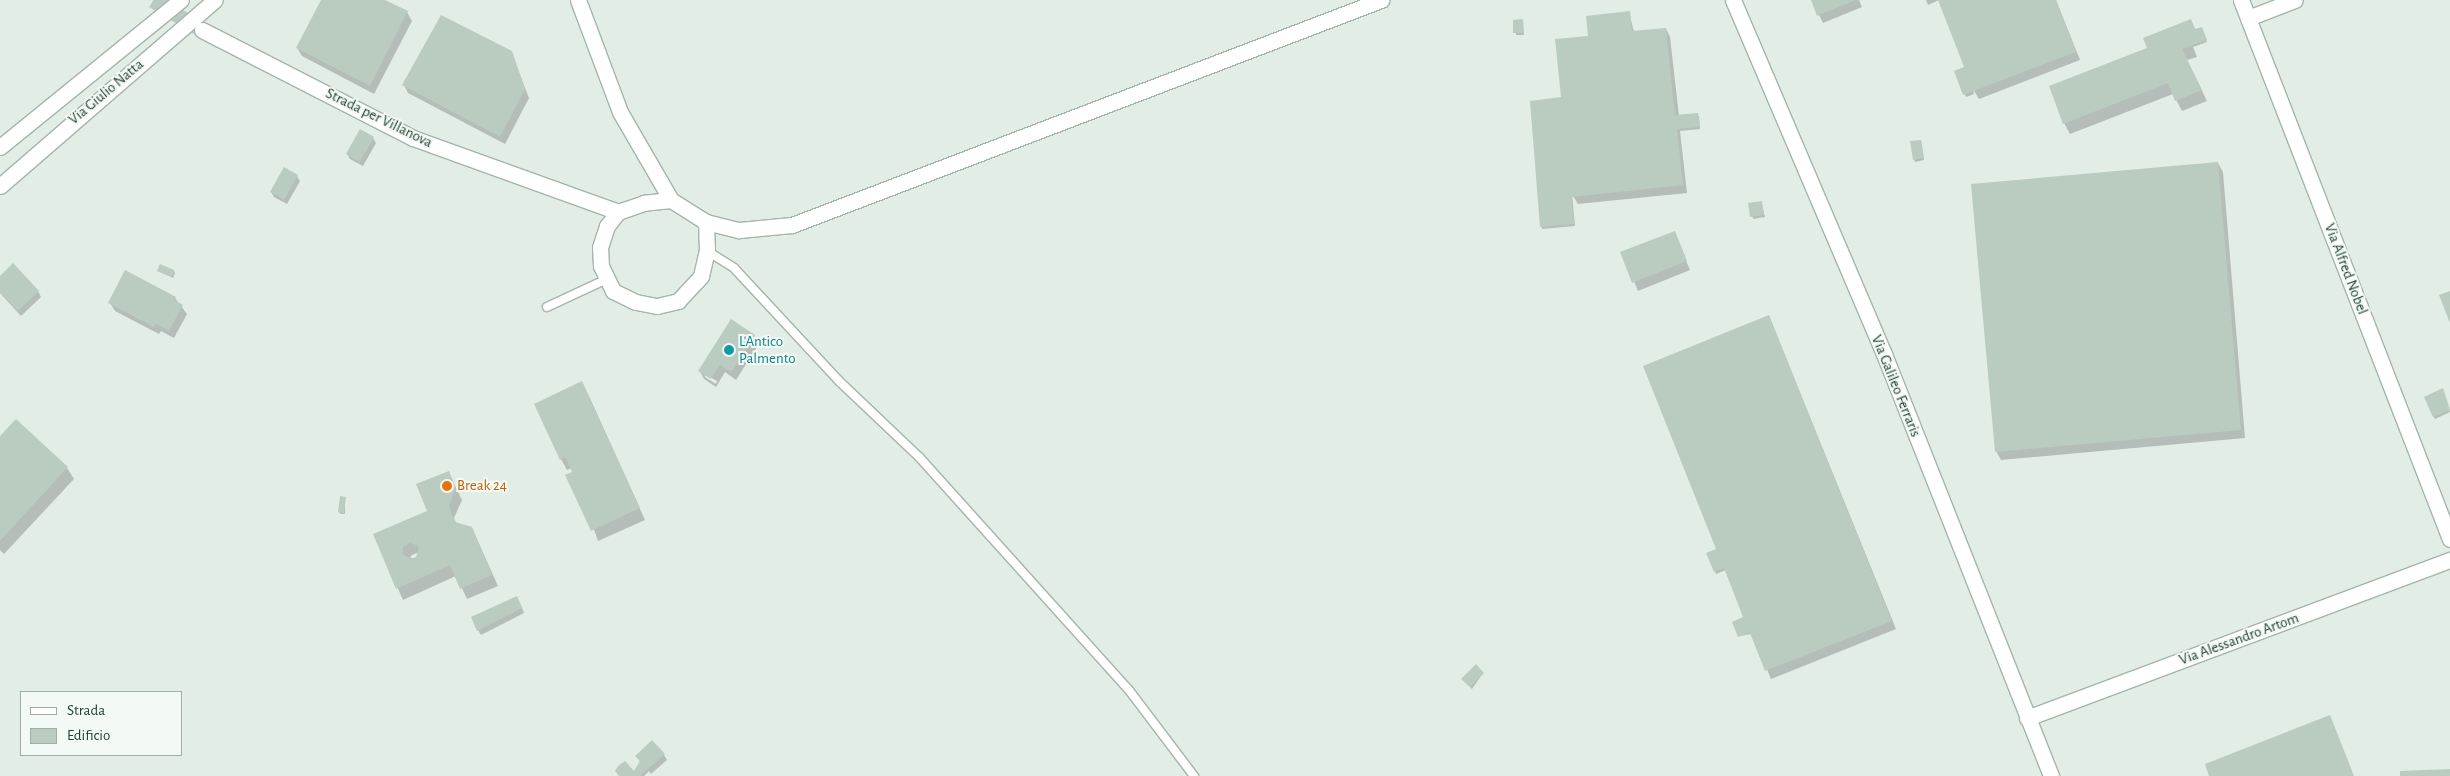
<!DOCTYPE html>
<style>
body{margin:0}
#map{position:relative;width:2450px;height:776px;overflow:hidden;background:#e2ede5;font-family:"Alegreya Sans",sans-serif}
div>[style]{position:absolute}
.shadow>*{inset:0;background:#0003}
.building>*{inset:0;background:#bacbc0}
.minor-tunnel>*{height:15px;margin-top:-7.5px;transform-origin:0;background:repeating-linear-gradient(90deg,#bbcac1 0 15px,transparent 0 23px)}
.roads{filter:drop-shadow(1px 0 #a4b5ab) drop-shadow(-1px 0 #a4b5ab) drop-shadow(0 1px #a4b5ab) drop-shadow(0 -1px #a4b5ab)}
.service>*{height:8px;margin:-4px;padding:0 4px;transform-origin:4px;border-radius:4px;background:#fff}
.minor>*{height:15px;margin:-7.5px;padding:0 7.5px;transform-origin:7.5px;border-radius:7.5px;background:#fff}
.tertiary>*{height:15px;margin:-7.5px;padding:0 7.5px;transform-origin:7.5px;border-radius:7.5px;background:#fff}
.secondary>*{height:15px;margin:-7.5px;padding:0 7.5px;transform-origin:7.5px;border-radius:7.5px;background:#fff}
.dots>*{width:14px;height:14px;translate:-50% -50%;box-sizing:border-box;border:2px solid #f3f9f4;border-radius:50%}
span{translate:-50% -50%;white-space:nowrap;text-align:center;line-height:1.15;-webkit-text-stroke:4px #f3f9f4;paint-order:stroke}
.street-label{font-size:15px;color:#203f2f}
.culture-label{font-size:15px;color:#0d838f}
.left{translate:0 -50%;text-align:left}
.food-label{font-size:15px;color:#c56008}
.legend{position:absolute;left:20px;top:691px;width:162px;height:65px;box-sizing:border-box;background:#f3f9f4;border:1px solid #9fafa5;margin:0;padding:6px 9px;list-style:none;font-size:15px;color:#203f2f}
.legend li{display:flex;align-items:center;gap:10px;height:25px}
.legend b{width:25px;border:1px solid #9fafa5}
</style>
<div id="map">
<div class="shadow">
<i style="clip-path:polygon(324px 0,382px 0,407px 12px,412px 21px,374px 94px,302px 56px,297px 48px)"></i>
<i style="clip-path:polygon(1812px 0,1859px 0,1862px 7px,1823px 23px)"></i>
<i style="clip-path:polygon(1926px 0,2056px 0,2080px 60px,1979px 99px,1973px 89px,1974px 94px,1966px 97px,1956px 71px,1967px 72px,1939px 0,1928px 5px)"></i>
<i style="clip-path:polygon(1629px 12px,1634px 32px,1666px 29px,1670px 37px,1679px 116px,1699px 116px,1700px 129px,1680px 131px,1687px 193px,1578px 204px,1572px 194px,1575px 226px,1542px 229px,1531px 102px,1563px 98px,1589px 37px)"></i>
<i style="clip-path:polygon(1522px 20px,1524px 35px,1516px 35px,1514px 21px)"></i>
<i style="clip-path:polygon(2190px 21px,2196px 31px,2202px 31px,2207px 42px,2193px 47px,2197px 57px,2187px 60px,2207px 101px,2182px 111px,2173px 94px,2070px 134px,2064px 123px,2149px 49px)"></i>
<i style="clip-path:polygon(511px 52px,529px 98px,505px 144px,408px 93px,404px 85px)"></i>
<i style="clip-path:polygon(373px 138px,376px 143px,363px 166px,350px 159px,347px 154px)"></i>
<i style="clip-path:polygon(1921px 141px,1924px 160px,1915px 162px,1914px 160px)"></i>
<i style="clip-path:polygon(2218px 163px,2223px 172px,2245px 438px,2001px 460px,1996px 451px)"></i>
<i style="clip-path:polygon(297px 176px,300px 181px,287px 204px,274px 197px,271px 192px)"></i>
<i style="clip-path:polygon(1761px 202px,1765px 217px,1753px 219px,1750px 204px)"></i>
<i style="clip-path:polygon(1674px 233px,1690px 270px,1638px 291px,1622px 253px)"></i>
<i style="clip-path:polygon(158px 271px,174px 271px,175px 273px,173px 278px)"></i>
<i style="clip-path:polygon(0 277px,38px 291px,41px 297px,21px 316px,0 293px)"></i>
<i style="clip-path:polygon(175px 298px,187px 314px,174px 338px,161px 331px,159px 334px,115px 311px,110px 303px)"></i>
<i style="clip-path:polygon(1769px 316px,1896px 629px,1771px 679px,1752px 634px,1739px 636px,1745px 618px,1726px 570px,1716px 574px,1708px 553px,1718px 550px)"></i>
<i style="clip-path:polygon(evenodd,754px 336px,759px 344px,736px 380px,725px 372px,716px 387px,704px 379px,700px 371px,754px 336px,705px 374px,717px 381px,716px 384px,705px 377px,705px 374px)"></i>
<i style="clip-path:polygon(2442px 390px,2450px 412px,2435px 419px,2425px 397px)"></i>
<i style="clip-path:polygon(588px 394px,645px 520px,598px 541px,574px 472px,572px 468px,567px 470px,561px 459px)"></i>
<i style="clip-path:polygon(16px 421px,67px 468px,74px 479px,4px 554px,0 550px,0 438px)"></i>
<i style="clip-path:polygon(evenodd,448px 472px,462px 500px,454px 518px,457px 524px,472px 528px,498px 586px,467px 599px,456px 576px,403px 600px,374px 535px,429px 512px,448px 472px,419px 552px,417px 558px,410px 558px,412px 555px,419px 552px)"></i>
<i style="clip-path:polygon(345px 498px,345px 514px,341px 514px,339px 512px)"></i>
<i style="clip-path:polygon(520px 603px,524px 613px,481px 635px,478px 630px)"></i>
<i style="clip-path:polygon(1483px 673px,1472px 689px,1464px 681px)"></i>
<i style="clip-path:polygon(664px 755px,667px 760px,651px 774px,649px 771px,644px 776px,620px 776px,634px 773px,640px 761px,637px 756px)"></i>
</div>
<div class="building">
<i style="clip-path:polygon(321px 0,385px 0,408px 11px,370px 86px,296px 48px)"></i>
<i style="clip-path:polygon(1811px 0,1856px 0,1817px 16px)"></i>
<i style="clip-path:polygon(1938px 0,2056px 0,2076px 52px,1963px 95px,1954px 71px,1964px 67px)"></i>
<i style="clip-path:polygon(1630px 11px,1632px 31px,1666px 28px,1675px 115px,1698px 113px,1700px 127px,1677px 129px,1683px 185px,1572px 197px,1574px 224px,1540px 227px,1530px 101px,1561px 97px,1555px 39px,1588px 36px,1586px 16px)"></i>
<i style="clip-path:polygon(441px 15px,512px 51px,525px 89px,500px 137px,402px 85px)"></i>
<i style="clip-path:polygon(1523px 19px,1524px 33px,1513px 33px,1513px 20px)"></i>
<i style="clip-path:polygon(2191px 19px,2195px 29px,2202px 27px,2207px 40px,2182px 49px,2202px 90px,2175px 101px,2168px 83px,2063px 124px,2049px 86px,2147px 48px,2143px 38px)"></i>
<i style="clip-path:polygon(360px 129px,374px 137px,360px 162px,346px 154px)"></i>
<i style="clip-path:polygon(1921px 140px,1924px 158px,1913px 160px,1910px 141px)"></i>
<i style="clip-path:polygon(2218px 162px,2241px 430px,1995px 452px,1971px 184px)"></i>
<i style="clip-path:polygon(284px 167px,298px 175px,284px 200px,270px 192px)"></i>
<i style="clip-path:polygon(1762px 201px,1764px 215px,1750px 217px,1748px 203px)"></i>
<i style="clip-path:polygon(1675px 231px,1687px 261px,1632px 283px,1620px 252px)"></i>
<i style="clip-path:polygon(13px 263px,39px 291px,18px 311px,0 293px,0 276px)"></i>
<i style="clip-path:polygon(160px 264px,174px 270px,172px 277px,157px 271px)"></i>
<i style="clip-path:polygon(125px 270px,176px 297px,174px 300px,183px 305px,169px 331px,156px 324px,154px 327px,108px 303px)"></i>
<i style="clip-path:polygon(2450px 291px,2450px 323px,2439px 295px)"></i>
<i style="clip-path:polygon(1769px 315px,1892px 621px,1765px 671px,1750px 633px,1738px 637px,1732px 622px,1743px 617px,1724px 568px,1714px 572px,1706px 553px,1716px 549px,1643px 366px)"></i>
<i style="clip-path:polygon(731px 319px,755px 335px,731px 372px,720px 365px,711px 379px,698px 371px)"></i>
<i style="clip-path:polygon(582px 381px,640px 508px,591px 531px,565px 475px,572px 472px,565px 457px,560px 460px,534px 404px)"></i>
<i style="clip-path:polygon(2443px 388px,2450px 410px,2433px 417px,2424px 397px)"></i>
<i style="clip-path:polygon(16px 419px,68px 467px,0 541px,0 436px)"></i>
<i style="clip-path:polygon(evenodd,449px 471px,456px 488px,449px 506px,455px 522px,472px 527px,492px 575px,460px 589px,450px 565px,396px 589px,373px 534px,427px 511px,416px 484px,449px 471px,410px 542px,419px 547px,416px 557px,411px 559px,403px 554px,403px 548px,410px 542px)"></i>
<i style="clip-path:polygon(340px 496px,346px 497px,344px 513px,338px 512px)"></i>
<i style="clip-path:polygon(517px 596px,522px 608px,477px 631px,471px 617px)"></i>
<i style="clip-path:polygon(1476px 664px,1484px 673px,1470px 687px,1461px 679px)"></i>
<i style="clip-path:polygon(2330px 715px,2354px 776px,2209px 776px,2205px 764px)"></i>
<i style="clip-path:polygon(652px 740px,665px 754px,640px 776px,619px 776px,615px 771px,619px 765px,625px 761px,634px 771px,640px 761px,635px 756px)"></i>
<i style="clip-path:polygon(2450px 769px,2450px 776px,2400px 776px,2400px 771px)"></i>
</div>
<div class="minor-tunnel">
<i style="left:153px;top:0;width:54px;rotate:31.3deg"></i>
</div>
<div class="roads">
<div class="service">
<i style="left:707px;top:251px;width:32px;rotate:32deg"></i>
<i style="left:734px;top:268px;width:154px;rotate:47.1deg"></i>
<i style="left:839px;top:381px;width:112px;rotate:43.5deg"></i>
<i style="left:920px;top:458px;width:312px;rotate:48deg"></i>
<i style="left:1129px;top:690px;width:108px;rotate:52.9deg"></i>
<i style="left:547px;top:307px;width:66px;rotate:-25deg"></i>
</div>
<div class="minor">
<i style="left:578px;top:0;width:120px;rotate:69.4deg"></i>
<i style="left:620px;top:112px;width:102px;rotate:59.9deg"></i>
<i style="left:671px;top:200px;width:41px;rotate:32.2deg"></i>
<i style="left:706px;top:222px;width:34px;rotate:14deg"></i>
<i style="left:739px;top:230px;width:53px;rotate:-5.4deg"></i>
<i style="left:792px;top:225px;width:631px;rotate:-20.91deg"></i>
<i style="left:2241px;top:0;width:578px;rotate:68.81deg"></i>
<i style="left:2248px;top:18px;width:50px;rotate:-21deg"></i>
<i style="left:202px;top:30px;width:237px;rotate:27.1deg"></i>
<i style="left:413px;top:138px;width:218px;rotate:19.8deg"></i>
<i style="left:671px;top:200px;width:27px;rotate:174deg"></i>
<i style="left:644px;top:203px;width:28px;rotate:161deg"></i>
<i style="left:618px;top:212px;width:18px;rotate:128deg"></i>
<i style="left:607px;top:226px;width:22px;rotate:108deg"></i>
<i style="left:600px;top:247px;width:19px;rotate:87deg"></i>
<i style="left:601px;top:266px;width:28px;rotate:64deg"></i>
<i style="left:613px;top:291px;width:25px;rotate:26deg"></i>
<i style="left:636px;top:302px;width:21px;rotate:11deg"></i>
<i style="left:657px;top:306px;width:22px;rotate:-13deg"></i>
<i style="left:678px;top:301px;width:34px;rotate:-47deg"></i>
<i style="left:701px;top:276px;width:26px;rotate:-77deg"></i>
<i style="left:707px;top:251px;width:29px;rotate:-92deg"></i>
<i style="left:2027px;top:718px;width:452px;rotate:-20.5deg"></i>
</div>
<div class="tertiary">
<i style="left:1733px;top:0;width:385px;rotate:66.9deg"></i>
<i style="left:1884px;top:354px;width:454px;rotate:68.4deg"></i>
</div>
<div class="secondary">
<i style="left:0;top:147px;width:233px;rotate:-39.1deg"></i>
<i style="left:0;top:186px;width:284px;rotate:-40.9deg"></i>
</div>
</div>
<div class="dots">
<i style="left:729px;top:350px;background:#0f9aa8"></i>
<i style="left:447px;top:486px;background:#e8710a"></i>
</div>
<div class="street-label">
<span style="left:106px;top:92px;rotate:-40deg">Via Giulio Natta</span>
<span style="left:379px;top:118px;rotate:26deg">Strada per Villanova</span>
<span style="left:2346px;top:269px;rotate:69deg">Via Alfred Nobel</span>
<span style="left:1896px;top:386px;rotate:68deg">Via Galileo Ferraris</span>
<span style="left:2239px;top:639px;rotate:-20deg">Via Alessandro Artom</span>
</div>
<div class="culture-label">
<span class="left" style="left:739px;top:350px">L'Antico<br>Palmento</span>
</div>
<div class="food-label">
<span class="left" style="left:457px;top:486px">Break 24</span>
</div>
<ul class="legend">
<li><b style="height:6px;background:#fff"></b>Strada</li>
<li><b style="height:14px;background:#bacbc0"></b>Edificio</li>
</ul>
</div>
